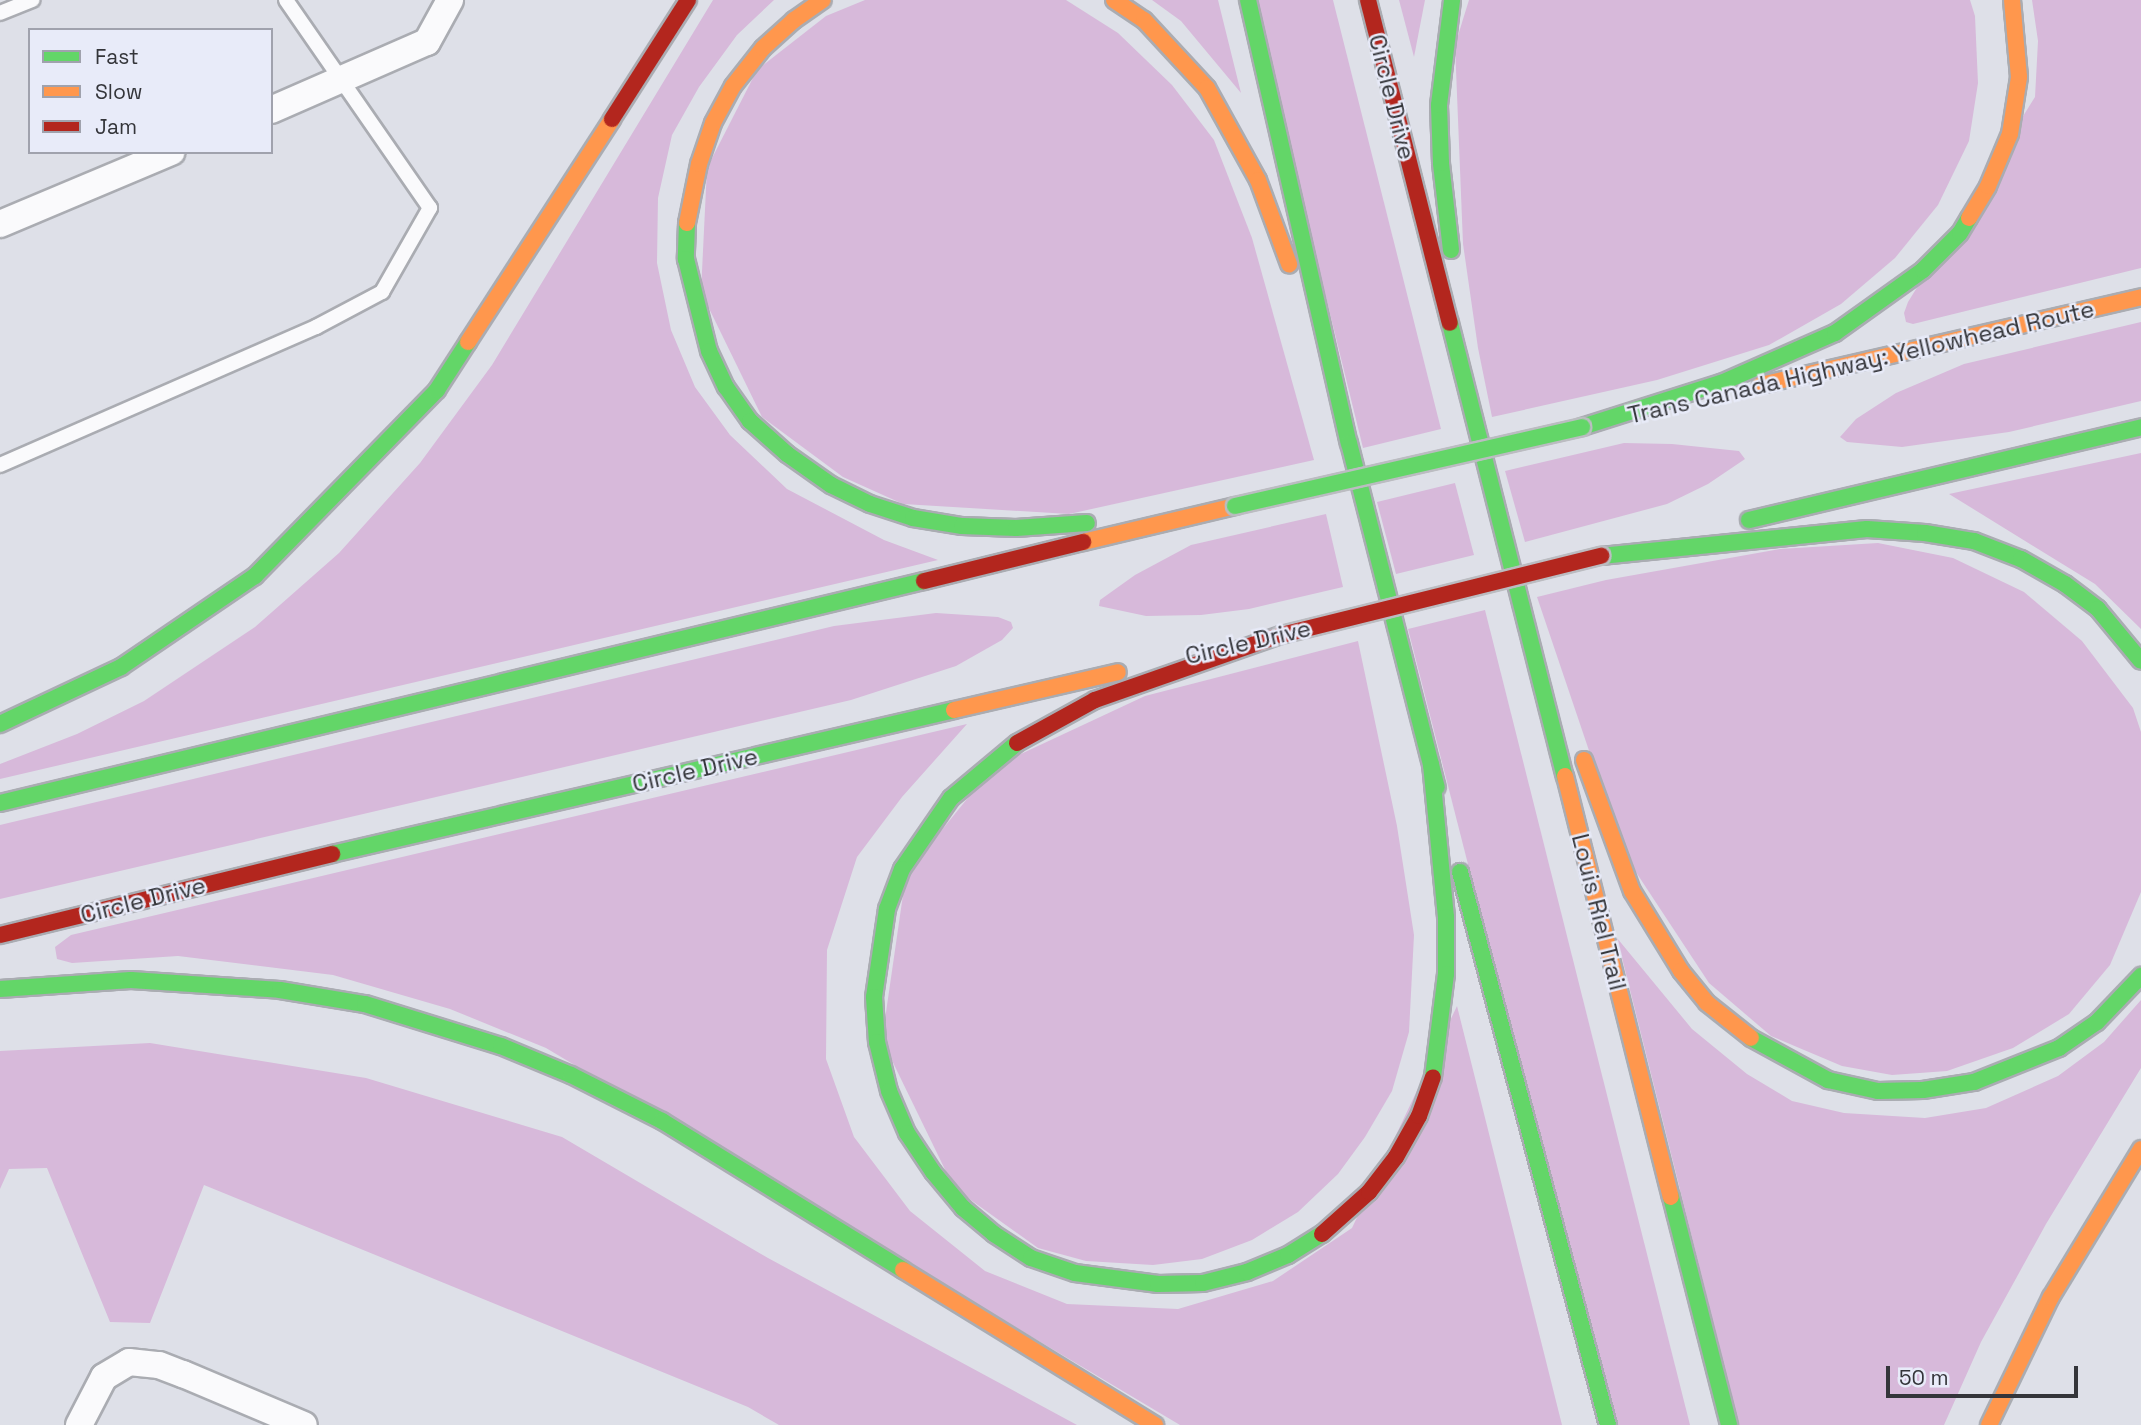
<!DOCTYPE html>
<style>
body{margin:0}
#map{position:relative;width:2141px;height:1425px;overflow:hidden;background:#dee0e8;font-family:"Space Grotesk",sans-serif}
div>[style]{position:absolute}
.green>*{inset:0;background:#d7b9da}
.roads{filter:drop-shadow(2px 0 #aaacb2) drop-shadow(-2px 0 #aaacb2) drop-shadow(0 2px #aaacb2) drop-shadow(0 -2px #aaacb2)}
.lane>*{height:14px;margin:-7px;padding:0 7px;transform-origin:7px;border-radius:7px;background:#fafafc}
.street>*{height:26px;margin:-13px;padding:0 13px;transform-origin:13px;border-radius:13px;background:#fafafc}
.fast>*{height:16px;margin:-8px;padding:0 8px;transform-origin:8px;border-radius:8px;background:#63d668}
.slow>*{height:16px;margin:-8px;padding:0 8px;transform-origin:8px;border-radius:8px;background:#ff974d}
.jam>*{height:16px;margin:-8px;padding:0 8px;transform-origin:8px;border-radius:8px;background:#b3261e}
.bridges{filter:drop-shadow(2px 0 #bbbcc1) drop-shadow(-2px 0 #bbbcc1) drop-shadow(0 2px #bbbcc1) drop-shadow(0 -2px #bbbcc1)}
.fast-bridge>*{height:16px;margin:-8px;padding:0 8px;transform-origin:8px;border-radius:8px;background:#63d668}
.jam-bridge>*{height:16px;margin:-8px;padding:0 8px;transform-origin:8px;border-radius:8px;background:#b3261e}
span{translate:-50% -50%;white-space:nowrap;text-align:center;line-height:1.15;-webkit-text-stroke:5px #e8ebf9;paint-order:stroke}
.street-label{font-size:24px;color:#34353a}
.legend{position:absolute;left:28px;top:28px;width:245px;height:126px;box-sizing:border-box;background:#e8ebf9;border:2px solid #a0a2ad;margin:0;padding:9px 12px;list-style:none;font-size:21px;color:#34353a}
.legend li{display:flex;align-items:center;gap:14px;height:35px}
.legend b{width:35px;border:2px solid #a0a2ad}
.scale{position:absolute;left:1886px;top:1366px;width:192px;height:32px;box-sizing:border-box;border:4px solid #34353a;border-top:0;padding-left:9px;font-size:21px;line-height:24px;white-space:nowrap;color:#34353a;-webkit-text-stroke:5px #e8ebf9;paint-order:stroke}
</style>
<div id="map">
<div class="green">
<i style="clip-path:polygon(713px 0,774px 0,737px 35px,699px 87px,672px 135px,658px 198px,657px 263px,671px 330px,695px 387px,730px 435px,787px 489px,884px 540px,938px 560px,0 779px,0 764px,77px 734px,144px 701px,255px 627px,339px 553px,420px 463px,492px 365px)"></i>
<i style="clip-path:polygon(865px 0,1066px 0,1118px 33px,1172px 85px,1214px 140px,1252px 238px,1314px 460px,1069px 514px,903px 504px,843px 477px,762px 417px,701px 292px,707px 168px,757px 70px,826px 16px)"></i>
<i style="clip-path:polygon(1152px 0,1218px 0,1241px 93px,1181px 21px)"></i>
<i style="clip-path:polygon(1253px 0,1333px 0,1441px 429px,1363px 448px)"></i>
<i style="clip-path:polygon(1399px 0,1425px 0,1414px 57px)"></i>
<i style="clip-path:polygon(1469px 0,1970px 0,1975px 16px,1978px 83px,1969px 141px,1938px 205px,1895px 258px,1841px 304px,1769px 345px,1657px 380px,1492px 417px,1478px 348px,1463px 244px,1455px 45px)"></i>
<i style="clip-path:polygon(2032px 0,2141px 0,2141px 268px,1913px 324px,1906px 322px,1904px 313px,1908px 302px,2035px 97px,2038px 41px)"></i>
<i style="clip-path:polygon(2141px 322px,2141px 401px,2009px 432px,1902px 447px,1847px 442px,1840px 437px,1856px 419px,1896px 393px,1964px 364px)"></i>
<i style="clip-path:polygon(1624px 443px,1672px 444px,1739px 451px,1745px 459px,1708px 484px,1667px 504px,1525px 542px,1505px 471px)"></i>
<i style="clip-path:polygon(2141px 453px,2141px 629px,2095px 584px,1949px 494px)"></i>
<i style="clip-path:polygon(1455px 483px,1474px 555px,1396px 574px,1377px 502px)"></i>
<i style="clip-path:polygon(1326px 514px,1343px 587px,1249px 609px,1201px 615px,1146px 616px,1099px 606px,1100px 600px,1135px 575px,1191px 545px)"></i>
<i style="clip-path:polygon(1878px 543px,1953px 558px,2024px 592px,2082px 641px,2133px 708px,2141px 732px,2141px 892px,2110px 965px,2069px 1014px,2013px 1048px,1947px 1071px,1892px 1075px,1842px 1066px,1771px 1036px,1709px 983px,1624px 854px,1537px 597px,1606px 580px,1780px 549px)"></i>
<i style="clip-path:polygon(1485px 610px,1690px 1425px,1611px 1425px,1408px 629px)"></i>
<i style="clip-path:polygon(936px 613px,998px 617px,1011px 622px,1013px 628px,1002px 640px,956px 666px,851px 700px,0 899px,0 825px,834px 626px)"></i>
<i style="clip-path:polygon(1358px 641px,1397px 826px,1414px 935px,1409px 1032px,1392px 1091px,1365px 1137px,1338px 1174px,1298px 1212px,1252px 1240px,1202px 1259px,1153px 1265px,1086px 1261px,1038px 1248px,954px 1188px,882px 1040px,906px 874px,993px 767px,1145px 696px)"></i>
<i style="clip-path:polygon(967px 724px,902px 797px,857px 857px,827px 950px,826px 1059px,854px 1137px,910px 1211px,985px 1271px,1067px 1304px,1178px 1309px,1273px 1281px,1352px 1228px,1457px 1006px,1562px 1425px,1180px 1425px,546px 1048px,450px 1009px,333px 975px,178px 956px,72px 963px,57px 959px,55px 947px,71px 935px)"></i>
<i style="clip-path:polygon(1617px 938px,1692px 1029px,1747px 1074px,1792px 1101px,1844px 1113px,1925px 1118px,1986px 1108px,2058px 1076px,2104px 1042px,2141px 1000px,2141px 1068px,2046px 1224px,1981px 1342px,1944px 1425px,1739px 1425px)"></i>
<i style="clip-path:polygon(150px 1043px,366px 1078px,562px 1137px,768px 1258px,1077px 1425px,779px 1425px,748px 1407px,204px 1185px,150px 1323px,110px 1322px,47px 1168px,9px 1169px,0 1189px,0 1051px)"></i>
</div>
<div class="roads">
<div class="lane">
<i style="left:0;top:13px;width:35px;rotate:-22deg"></i>
<i style="left:0;top:465px;width:345px;rotate:-23.6deg"></i>
<i style="left:316px;top:327px;width:75px;rotate:-27.9deg"></i>
<i style="left:382px;top:292px;width:97px;rotate:-60.3deg"></i>
<i style="left:430px;top:208px;width:253px;rotate:-124.7deg"></i>
</div>
<div class="street">
<i style="left:271px;top:110px;width:170px;rotate:-23.6deg"></i>
<i style="left:427px;top:42px;width:48px;rotate:-61.3deg"></i>
<i style="left:0;top:224px;width:186px;rotate:-22.8deg"></i>
<i style="left:79px;top:1425px;width:54px;rotate:-62.5deg"></i>
<i style="left:104px;top:1377px;width:29px;rotate:-31deg"></i>
<i style="left:129px;top:1362px;width:30px;rotate:6deg"></i>
<i style="left:159px;top:1365px;width:26px;rotate:21deg"></i>
<i style="left:183px;top:1374px;width:131px;rotate:22.9deg"></i>
</div>
<div class="fast">
<i style="left:1248px;top:0;width:454px;rotate:77.2deg"></i>
<i style="left:1349px;top:443px;width:355px;rotate:75.7deg"></i>
<i style="left:687px;top:223px;width:36px;rotate:92deg"></i>
<i style="left:686px;top:259px;width:95px;rotate:76deg"></i>
<i style="left:709px;top:351px;width:40px;rotate:65deg"></i>
<i style="left:726px;top:387px;width:42px;rotate:54.8deg"></i>
<i style="left:750px;top:421px;width:50px;rotate:41.7deg"></i>
<i style="left:787px;top:454px;width:54px;rotate:35.2deg"></i>
<i style="left:831px;top:485px;width:43px;rotate:26deg"></i>
<i style="left:870px;top:504px;width:45px;rotate:18deg"></i>
<i style="left:913px;top:518px;width:50px;rotate:9.3deg"></i>
<i style="left:962px;top:526px;width:54px;rotate:2.1deg"></i>
<i style="left:1016px;top:528px;width:71px;rotate:-4deg"></i>
<i style="left:1451px;top:250px;width:88px;rotate:-96.6deg"></i>
<i style="left:1441px;top:163px;width:58px;rotate:-92deg"></i>
<i style="left:1439px;top:105px;width:106px;rotate:-82.9deg"></i>
<i style="left:1450px;top:323px;width:467px;rotate:75.8deg"></i>
<i style="left:1582px;top:427px;width:146px;rotate:-17.6deg"></i>
<i style="left:1721px;top:383px;width:124px;rotate:-23.7deg"></i>
<i style="left:1835px;top:333px;width:108px;rotate:-35.6deg"></i>
<i style="left:1923px;top:270px;width:52px;rotate:-45deg"></i>
<i style="left:1960px;top:233px;width:17px;rotate:-59deg"></i>
<i style="left:1749px;top:520px;width:403px;rotate:-13.3deg"></i>
<i style="left:1601px;top:556px;width:267px;rotate:-5.8deg"></i>
<i style="left:1867px;top:529px;width:58px;rotate:3.9deg"></i>
<i style="left:1925px;top:533px;width:50px;rotate:9.3deg"></i>
<i style="left:1974px;top:541px;width:50px;rotate:21deg"></i>
<i style="left:2021px;top:559px;width:51px;rotate:29.6deg"></i>
<i style="left:2065px;top:584px;width:41px;rotate:37.1deg"></i>
<i style="left:2098px;top:609px;width:67px;rotate:50.4deg"></i>
<i style="left:0;top:724px;width:134px;rotate:-25.2deg"></i>
<i style="left:121px;top:667px;width:162px;rotate:-34.2deg"></i>
<i style="left:255px;top:576px;width:260px;rotate:-45.6deg"></i>
<i style="left:437px;top:390px;width:57px;rotate:-57.1deg"></i>
<i style="left:1017px;top:743px;width:86px;rotate:140.2deg"></i>
<i style="left:951px;top:798px;width:86px;rotate:124.6deg"></i>
<i style="left:902px;top:869px;width:43px;rotate:110.6deg"></i>
<i style="left:887px;top:909px;width:89px;rotate:98.4deg"></i>
<i style="left:874px;top:997px;width:45px;rotate:86.2deg"></i>
<i style="left:877px;top:1042px;width:50px;rotate:76.2deg"></i>
<i style="left:889px;top:1091px;width:46px;rotate:66.8deg"></i>
<i style="left:907px;top:1133px;width:47px;rotate:56.3deg"></i>
<i style="left:933px;top:1172px;width:47px;rotate:50.2deg"></i>
<i style="left:963px;top:1208px;width:40px;rotate:40deg"></i>
<i style="left:994px;top:1234px;width:44px;rotate:33deg"></i>
<i style="left:1031px;top:1258px;width:46px;rotate:18.8deg"></i>
<i style="left:1075px;top:1273px;width:84px;rotate:7.5deg"></i>
<i style="left:1158px;top:1284px;width:45px;rotate:-1.3deg"></i>
<i style="left:1203px;top:1283px;width:45px;rotate:-14deg"></i>
<i style="left:1247px;top:1272px;width:44px;rotate:-22.5deg"></i>
<i style="left:1288px;top:1255px;width:40px;rotate:-32deg"></i>
<i style="left:1431px;top:764px;width:154px;rotate:84.4deg"></i>
<i style="left:1446px;top:917px;width:57px;rotate:90deg"></i>
<i style="left:1446px;top:974px;width:104px;rotate:97.2deg"></i>
<i style="left:0;top:803px;width:950px;rotate:-13.51deg"></i>
<i style="left:332px;top:854px;width:638px;rotate:-13.03deg"></i>
<i style="left:1460px;top:872px;width:572px;rotate:75.02deg"></i>
<i style="left:0;top:989px;width:131px;rotate:-3.9deg"></i>
<i style="left:131px;top:980px;width:149px;rotate:3.8deg"></i>
<i style="left:280px;top:990px;width:86px;rotate:9.4deg"></i>
<i style="left:365px;top:1004px;width:142px;rotate:17.2deg"></i>
<i style="left:501px;top:1046px;width:76px;rotate:22.5deg"></i>
<i style="left:571px;top:1075px;width:102px;rotate:26.8deg"></i>
<i style="left:662px;top:1121px;width:283px;rotate:31.7deg"></i>
<i style="left:1751px;top:1038px;width:88px;rotate:28.6deg"></i>
<i style="left:1828px;top:1080px;width:51px;rotate:12.4deg"></i>
<i style="left:1878px;top:1091px;width:45px;rotate:-1.3deg"></i>
<i style="left:1923px;top:1090px;width:52px;rotate:-8.9deg"></i>
<i style="left:1974px;top:1082px;width:92px;rotate:-21.8deg"></i>
<i style="left:2059px;top:1048px;width:46px;rotate:-34.4deg"></i>
<i style="left:2097px;top:1022px;width:64px;rotate:-46.3deg"></i>
<i style="left:1671px;top:1197px;width:235px;rotate:75.7deg"></i>
</div>
<div class="slow">
<i style="left:1114px;top:0;width:36px;rotate:34deg"></i>
<i style="left:1144px;top:20px;width:93px;rotate:47.2deg"></i>
<i style="left:1207px;top:88px;width:105px;rotate:61deg"></i>
<i style="left:1258px;top:180px;width:90px;rotate:69.7deg"></i>
<i style="left:1969px;top:218px;width:37px;rotate:-59deg"></i>
<i style="left:1988px;top:186px;width:56px;rotate:-67.1deg"></i>
<i style="left:2010px;top:134px;width:58px;rotate:-81deg"></i>
<i style="left:2019px;top:77px;width:77px;rotate:-95.2deg"></i>
<i style="left:687px;top:223px;width:60px;rotate:-78.5deg"></i>
<i style="left:699px;top:164px;width:43px;rotate:-71.1deg"></i>
<i style="left:713px;top:123px;width:42px;rotate:-61.6deg"></i>
<i style="left:733px;top:86px;width:48px;rotate:-51.7deg"></i>
<i style="left:763px;top:48px;width:42px;rotate:-42.1deg"></i>
<i style="left:794px;top:20px;width:35px;rotate:-35deg"></i>
<i style="left:468px;top:342px;width:265px;rotate:-57.1deg"></i>
<i style="left:1761px;top:385px;width:390px;rotate:-13deg"></i>
<i style="left:1083px;top:542px;width:156px;rotate:-13.3deg"></i>
<i style="left:954px;top:710px;width:168px;rotate:-13deg"></i>
<i style="left:1584px;top:760px;width:140px;rotate:69.9deg"></i>
<i style="left:1632px;top:891px;width:94px;rotate:58.5deg"></i>
<i style="left:1681px;top:971px;width:41px;rotate:50.9deg"></i>
<i style="left:1707px;top:1003px;width:56px;rotate:38.5deg"></i>
<i style="left:1565px;top:776px;width:434px;rotate:75.9deg"></i>
<i style="left:903px;top:1270px;width:296px;rotate:31.6deg"></i>
<i style="left:1989px;top:1425px;width:142px;rotate:-64.2deg"></i>
<i style="left:2051px;top:1297px;width:173px;rotate:-58.7deg"></i>
</div>
<div class="jam">
<i style="left:1368px;top:0;width:333px;rotate:75.8deg"></i>
<i style="left:612px;top:119px;width:141px;rotate:-57.4deg"></i>
<i style="left:924px;top:581px;width:164px;rotate:-13.8deg"></i>
<i style="left:1017px;top:743px;width:89px;rotate:-28.9deg"></i>
<i style="left:1095px;top:700px;width:197px;rotate:-19.3deg"></i>
<i style="left:0;top:935px;width:342px;rotate:-13.7deg"></i>
<i style="left:1322px;top:1234px;width:63px;rotate:-41.8deg"></i>
<i style="left:1369px;top:1192px;width:44px;rotate:-52.4deg"></i>
<i style="left:1396px;top:1157px;width:47px;rotate:-60.7deg"></i>
<i style="left:1419px;top:1116px;width:41px;rotate:-70.3deg"></i>
</div>
</div>
<div class="bridges">
<div class="fast-bridge">
<i style="left:1235px;top:506px;width:356px;rotate:-12.8deg"></i>
</div>
<div class="jam-bridge">
<i style="left:1281px;top:635px;width:330px;rotate:-13.9deg"></i>
</div>
</div>
<div class="street-label">
<span style="left:1392px;top:97px;rotate:76deg">Circle Drive</span>
<span style="left:1861px;top:362px;rotate:-13deg">Trans Canada Highway: Yellowhead Route</span>
<span style="left:1248px;top:642px;rotate:-13deg">Circle Drive</span>
<span style="left:695px;top:770px;rotate:-13deg">Circle Drive</span>
<span style="left:143px;top:900px;rotate:-14deg">Circle Drive</span>
<span style="left:1599px;top:912px;rotate:76deg">Louis Riel Trail</span>
</div>
<ul class="legend">
<li><b style="height:9px;background:#63d668"></b>Fast</li>
<li><b style="height:9px;background:#ff974d"></b>Slow</li>
<li><b style="height:9px;background:#b3261e"></b>Jam</li>
</ul>
<div class="scale">50 m</div>
</div>
